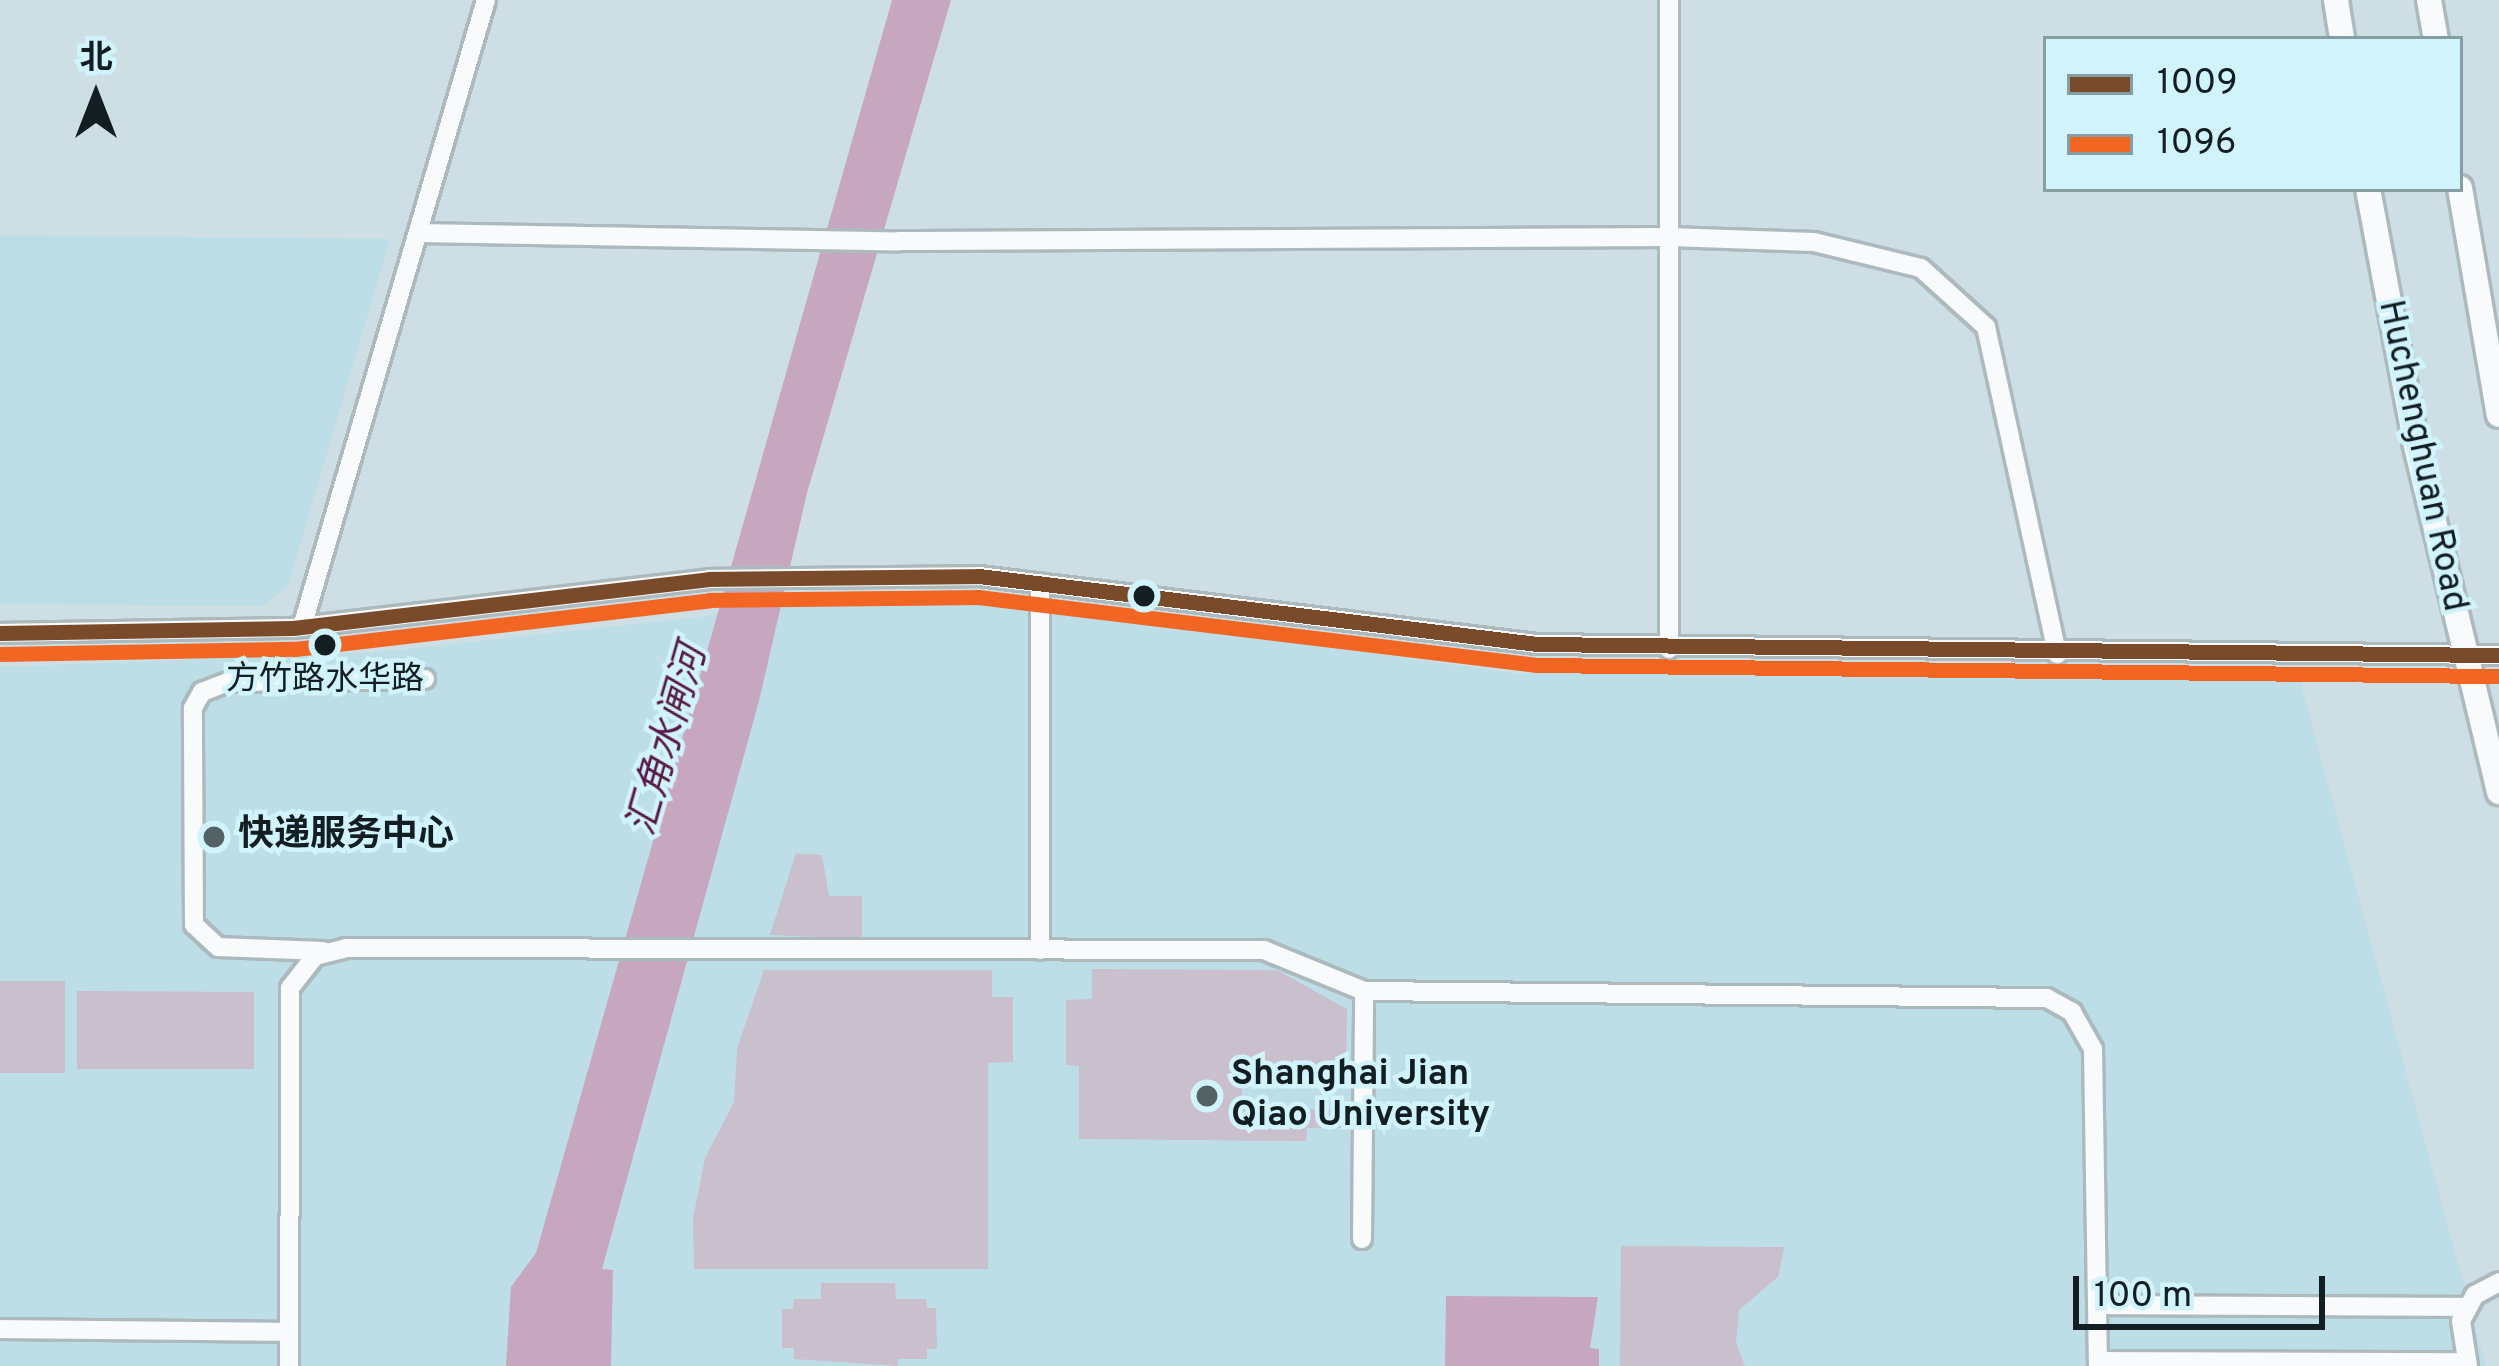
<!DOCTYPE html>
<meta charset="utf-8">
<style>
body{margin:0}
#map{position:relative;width:2499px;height:1366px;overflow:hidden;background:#cddfe4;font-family:Overpass,"Noto Sans SC",sans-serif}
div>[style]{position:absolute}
.built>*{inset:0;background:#bedee7}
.green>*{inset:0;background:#cabfcc}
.water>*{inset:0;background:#c7a7c0}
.roads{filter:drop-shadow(3px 0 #acbabe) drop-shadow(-3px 0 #acbabe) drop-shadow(0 3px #acbabe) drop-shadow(0 -3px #acbabe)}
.minor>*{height:18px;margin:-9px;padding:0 9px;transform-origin:9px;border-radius:9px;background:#f8fafb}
.major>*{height:24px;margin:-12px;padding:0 12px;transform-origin:12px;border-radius:12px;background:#f8fafb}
.bus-1>*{height:15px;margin:-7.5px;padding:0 7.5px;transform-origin:7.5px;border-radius:7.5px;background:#7a4b2a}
.bus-2>*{height:15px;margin:-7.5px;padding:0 7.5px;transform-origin:7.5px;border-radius:7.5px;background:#f26522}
.dots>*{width:33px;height:33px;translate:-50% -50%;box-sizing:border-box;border:6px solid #d0f3fc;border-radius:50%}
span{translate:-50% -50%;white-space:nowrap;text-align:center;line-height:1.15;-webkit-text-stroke:9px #d0f3fc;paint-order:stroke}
.bus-label{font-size:33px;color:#121e21}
.street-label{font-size:36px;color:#121e21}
.poi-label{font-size:36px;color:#121e21;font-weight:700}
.left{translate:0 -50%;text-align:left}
.water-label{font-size:39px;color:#591946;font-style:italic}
.legend{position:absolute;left:2043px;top:36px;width:420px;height:156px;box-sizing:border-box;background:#d0f3fc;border:3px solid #849ea4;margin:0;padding:15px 21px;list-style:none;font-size:36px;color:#121e21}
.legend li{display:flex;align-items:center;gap:24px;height:60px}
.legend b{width:60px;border:3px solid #849ea4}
.north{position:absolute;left:36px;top:36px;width:120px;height:120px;-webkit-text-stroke:9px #d0f3fc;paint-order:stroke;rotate:0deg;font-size:33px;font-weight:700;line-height:48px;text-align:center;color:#121e21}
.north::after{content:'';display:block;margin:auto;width:42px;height:54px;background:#121e21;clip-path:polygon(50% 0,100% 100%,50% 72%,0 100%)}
.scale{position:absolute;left:2073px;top:1276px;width:252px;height:54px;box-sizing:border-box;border:6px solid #121e21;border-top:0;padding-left:15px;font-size:36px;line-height:42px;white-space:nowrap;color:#121e21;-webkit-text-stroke:9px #d0f3fc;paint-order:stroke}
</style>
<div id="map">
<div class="built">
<i style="clip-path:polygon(0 235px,390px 239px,288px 586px,263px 606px,0 604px)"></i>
<i style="clip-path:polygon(876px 598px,1024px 605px,1512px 673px,2299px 677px,2486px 1366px,0 1366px,0 667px,377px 652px)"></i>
</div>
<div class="green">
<i style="clip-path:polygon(796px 853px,822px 855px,829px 896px,862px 896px,862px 939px,770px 935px)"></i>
<i style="clip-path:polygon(1092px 969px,1277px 970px,1347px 1009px,1346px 1084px,1242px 1083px,1241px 1108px,1349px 1110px,1349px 1128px,1307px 1128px,1306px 1141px,1079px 1139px,1079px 1066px,1066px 1065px,1066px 1000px,1092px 999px)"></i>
<i style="clip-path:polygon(764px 970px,992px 970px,992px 997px,1013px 997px,1013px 1062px,988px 1063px,988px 1269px,694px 1269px,693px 1219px,705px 1158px,734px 1102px,737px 1049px)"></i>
<i style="clip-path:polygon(0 981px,65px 981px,65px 1073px,0 1073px)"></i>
<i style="clip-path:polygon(77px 991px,254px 992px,254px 1069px,77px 1069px)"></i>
<i style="clip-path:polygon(1621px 1246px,1784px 1247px,1778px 1277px,1739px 1310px,1736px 1343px,1745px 1366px,1620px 1366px)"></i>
<i style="clip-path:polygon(821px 1283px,895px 1283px,896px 1299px,926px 1299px,927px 1308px,936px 1308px,937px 1349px,927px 1349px,927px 1359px,898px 1359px,898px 1366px,794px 1359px,794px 1348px,782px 1348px,782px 1309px,793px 1309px,794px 1299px,821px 1299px)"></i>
</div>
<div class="water">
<i style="clip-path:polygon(892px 0,951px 0,807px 493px,759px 701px,602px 1269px,613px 1270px,611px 1366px,506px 1366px,511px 1287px,536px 1253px)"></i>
<i style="clip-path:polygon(1446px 1296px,1598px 1297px,1590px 1348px,1599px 1349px,1599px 1366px,1445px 1366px)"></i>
</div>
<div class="roads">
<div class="minor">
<i style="left:1669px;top:0;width:649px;rotate:90deg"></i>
<i style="left:418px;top:233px;width:481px;rotate:1deg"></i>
<i style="left:899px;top:241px;width:770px;rotate:-0.3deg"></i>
<i style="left:1669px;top:237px;width:145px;rotate:2deg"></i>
<i style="left:1814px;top:242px;width:110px;rotate:13.7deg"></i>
<i style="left:1921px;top:268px;width:88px;rotate:42.2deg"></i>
<i style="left:1986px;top:327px;width:335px;rotate:77.7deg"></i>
<i style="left:1040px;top:583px;width:367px;rotate:90deg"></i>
<i style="left:302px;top:627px;width:653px;rotate:-73.65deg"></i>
<i style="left:0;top:633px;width:293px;rotate:-1deg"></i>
<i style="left:293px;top:628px;width:419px;rotate:-6.7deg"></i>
<i style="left:709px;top:579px;width:270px;rotate:-0.6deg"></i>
<i style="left:979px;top:576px;width:562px;rotate:6.95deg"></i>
<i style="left:1537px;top:644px;width:962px;rotate:0.66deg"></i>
<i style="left:323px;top:951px;width:105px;rotate:-177.8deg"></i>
<i style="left:218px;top:947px;width:33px;rotate:-137deg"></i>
<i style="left:194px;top:925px;width:217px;rotate:-90.3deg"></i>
<i style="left:193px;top:708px;width:18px;rotate:-61deg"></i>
<i style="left:202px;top:692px;width:28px;rotate:-21deg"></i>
<i style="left:228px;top:682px;width:197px;rotate:-0.9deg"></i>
<i style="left:1362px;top:1239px;width:248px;rotate:-89.5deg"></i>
<i style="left:2098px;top:1305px;width:368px;rotate:0.3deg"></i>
<i style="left:0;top:1329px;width:289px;rotate:0.6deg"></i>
<i style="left:2098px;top:1361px;width:368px;rotate:0.2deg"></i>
<i style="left:289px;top:1366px;width:378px;rotate:-89.8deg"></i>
<i style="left:290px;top:988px;width:41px;rotate:-52deg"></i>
<i style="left:315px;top:956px;width:32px;rotate:-14deg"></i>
<i style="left:346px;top:948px;width:918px;rotate:0.12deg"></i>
<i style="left:1264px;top:950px;width:108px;rotate:22.3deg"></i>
<i style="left:1364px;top:991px;width:683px;rotate:0.59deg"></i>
<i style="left:2047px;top:998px;width:29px;rotate:29deg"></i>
<i style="left:2072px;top:1012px;width:43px;rotate:60.4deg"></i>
<i style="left:2093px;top:1049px;width:317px;rotate:89.1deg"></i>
<i style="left:2468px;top:1366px;width:46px;rotate:-98.8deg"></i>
<i style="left:2461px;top:1321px;width:30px;rotate:-62deg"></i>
<i style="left:2475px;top:1295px;width:27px;rotate:-28deg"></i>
</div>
<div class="major">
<i style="left:2336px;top:0;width:39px;rotate:81deg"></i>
<i style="left:2429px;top:0;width:40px;rotate:80deg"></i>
<i style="left:2460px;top:188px;width:230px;rotate:80.3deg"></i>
<i style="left:2368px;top:189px;width:261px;rotate:79.4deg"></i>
<i style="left:2416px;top:446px;width:356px;rotate:76.5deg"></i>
</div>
</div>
<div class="bus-1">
<i style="left:0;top:633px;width:293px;rotate:-1deg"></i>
<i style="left:293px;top:628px;width:419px;rotate:-6.7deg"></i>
<i style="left:709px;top:579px;width:270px;rotate:-0.6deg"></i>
<i style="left:979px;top:576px;width:562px;rotate:6.95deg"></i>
<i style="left:1537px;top:644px;width:962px;rotate:0.66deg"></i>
</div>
<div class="bus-2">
<i style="left:0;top:654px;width:295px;rotate:-1deg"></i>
<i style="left:295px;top:649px;width:418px;rotate:-6.7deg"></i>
<i style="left:710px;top:600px;width:268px;rotate:-0.6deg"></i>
<i style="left:978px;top:597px;width:563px;rotate:6.94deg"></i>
<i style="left:1537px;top:665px;width:962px;rotate:0.66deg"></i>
</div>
<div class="dots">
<i style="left:1144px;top:596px;background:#121e21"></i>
<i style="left:325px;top:645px;background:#121e21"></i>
<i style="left:214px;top:837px;background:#536265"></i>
<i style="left:1207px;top:1096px;background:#536265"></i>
</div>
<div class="bus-label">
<span style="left:325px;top:682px">方竹路水华路</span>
</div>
<div class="street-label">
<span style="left:2421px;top:456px;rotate:78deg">Huchenghuan Road</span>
</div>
<div class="poi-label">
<span class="left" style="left:238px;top:837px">快递服务中心</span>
<span class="left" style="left:1231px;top:1096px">Shanghai Jian<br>Qiao University</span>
</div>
<div class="water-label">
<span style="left:670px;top:741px;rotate:-74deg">汇角水闸河</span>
</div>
<ul class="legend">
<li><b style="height:15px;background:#7a4b2a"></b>1009</li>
<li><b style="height:15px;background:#f26522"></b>1096</li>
</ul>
<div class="north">北</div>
<div class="scale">100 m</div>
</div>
